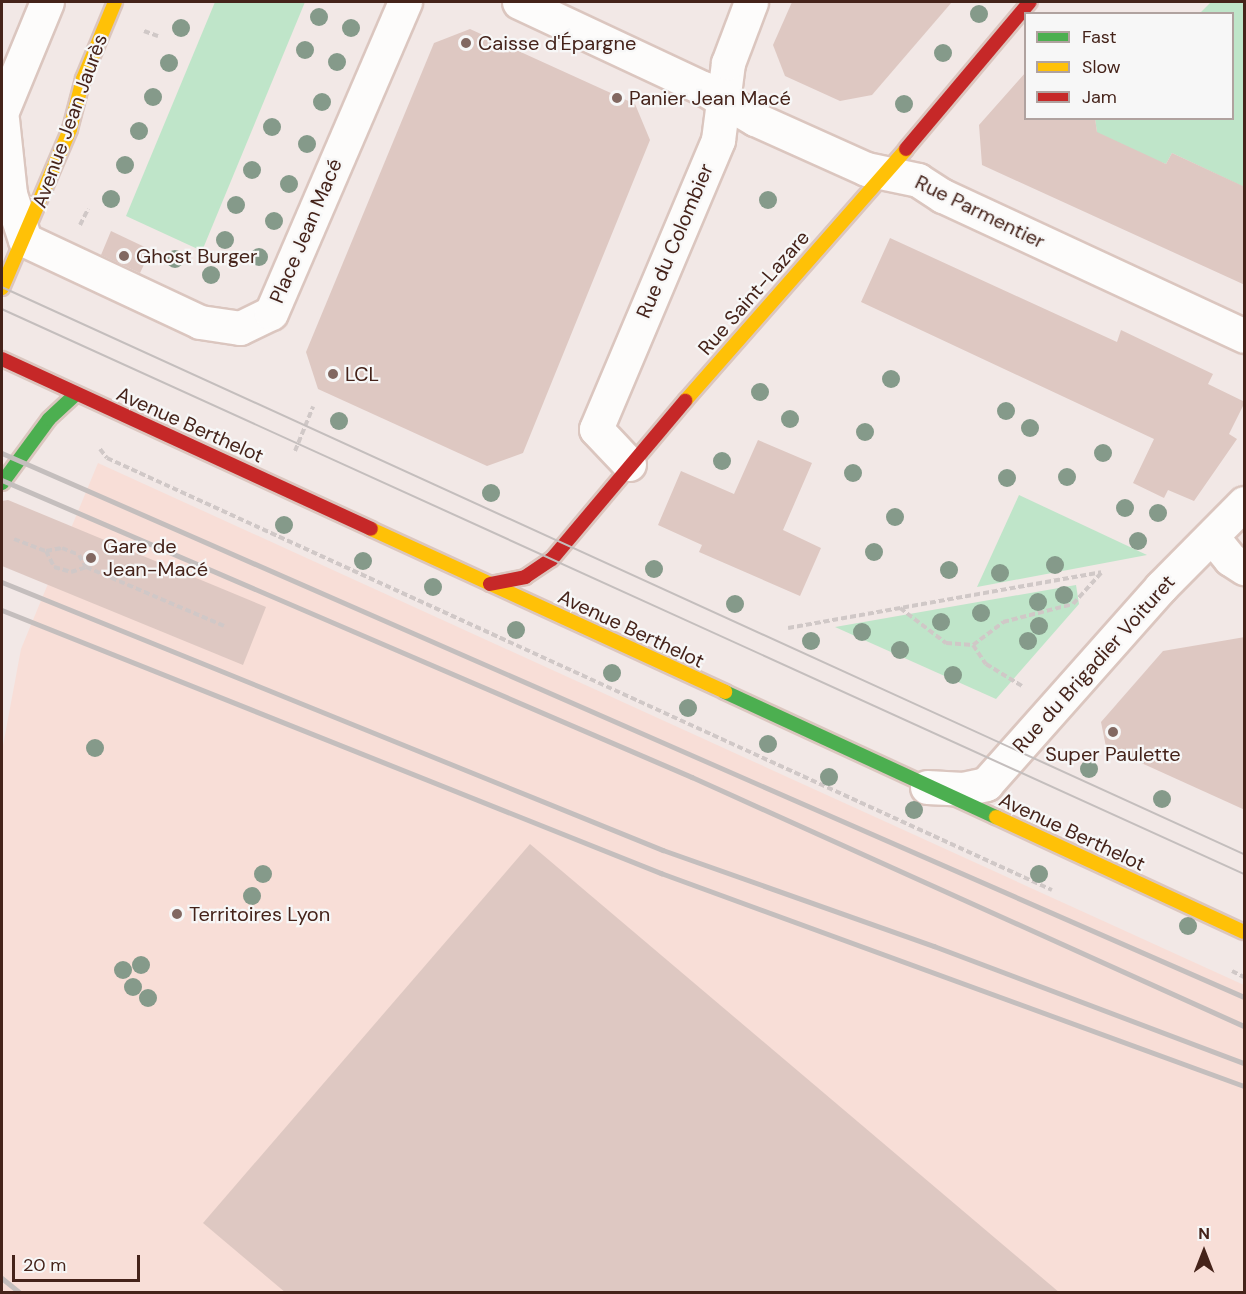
<!DOCTYPE html>
<meta charset="utf-8">
<style>
body{margin:0}
#map{position:relative;width:1246px;height:1294px;overflow:hidden;background:#f2e8e6;font-family:"DM Sans",sans-serif}
div>[style]{position:absolute}
.built>*{inset:0;background:#f8ded7}
.green>*{inset:0;background:#bfe5c9}
.building>*{inset:0;background:#dec8c2}
.path>*{height:4px;margin-top:-2px;transform-origin:0;background:repeating-linear-gradient(90deg,#d0c8c7 0 6px,transparent 0 9px)}
.roads{filter:drop-shadow(2px 0 #dbc6bf) drop-shadow(-2px 0 #dbc6bf) drop-shadow(0 2px #dbc6bf) drop-shadow(0 -2px #dbc6bf)}
.street>*{height:33px;margin:-16.5px;padding:0 16.5px;transform-origin:16.5px;border-radius:16.5px;background:#fdfcfb}
.fast>*{height:14px;margin:-7px;padding:0 7px;transform-origin:7px;border-radius:7px;background:#4caf50}
.slow>*{height:14px;margin:-7px;padding:0 7px;transform-origin:7px;border-radius:7px;background:#ffc107}
.jam>*{height:14px;margin:-7px;padding:0 7px;transform-origin:7px;border-radius:7px;background:#c62828}
.tram>*{height:1.5px;margin:-0.75px;padding:0 0.75px;transform-origin:0.75px;border-radius:0.75px;background:#c4bebd}
.rail>*{height:4.5px;margin:-2.25px;padding:0 2.25px;transform-origin:2.25px;border-radius:2.25px;background:#c4bebd}
.trees>*{width:18px;height:18px;margin:-9px;border-radius:50%;background:#859a8a}
.dots>*{width:16px;height:16px;translate:-50% -50%;box-sizing:border-box;border:3px solid #f7f7f7;border-radius:50%}
span{translate:-50% -50%;white-space:nowrap;text-align:center;line-height:1.15;-webkit-text-stroke:4.5px #f7f7f7;paint-order:stroke}
.poi-label{font-size:20px;color:#45231a}
.left{translate:0 -50%;text-align:left}
.street-label{font-size:20px;color:#45231a}
.frame{position:absolute;inset:0;border:3px solid #45231a;pointer-events:none}
.legend{position:absolute;left:1024px;top:12px;width:210px;height:108px;box-sizing:border-box;background:#f7f7f7;border:2px solid #b0a29f;margin:0;padding:8px 10px;list-style:none;font-size:18px;color:#45231a}
.legend li{display:flex;align-items:center;gap:12px;height:30px}
.legend b{width:30px;border:2px solid #b0a29f}
.north{position:absolute;left:1174px;top:1222px;width:60px;height:60px;-webkit-text-stroke:4px #f7f7f7;paint-order:stroke;rotate:0deg;font-size:16px;font-weight:700;line-height:24px;text-align:center;color:#45231a}
.north::after{content:'';display:block;margin:auto;width:21px;height:27px;background:#45231a;clip-path:polygon(50% 0,100% 100%,50% 72%,0 100%)}
.scale{position:absolute;left:12px;top:1255px;width:128px;height:27px;box-sizing:border-box;border:3px solid #45231a;border-top:0;padding-left:8px;font-size:18px;line-height:21px;white-space:nowrap;color:#45231a;-webkit-text-stroke:4px #f7f7f7;paint-order:stroke}
</style>
<div id="map">
<div class="built">
<i style="clip-path:polygon(98px 463px,1244px 985px,1244px 1292px,2px 1292px,2px 751px,21px 649px)"></i>
</div>
<div class="green">
<i style="clip-path:polygon(215px 2px,305px 2px,202px 251px,126px 216px)"></i>
<i style="clip-path:polygon(1211px 2px,1244px 2px,1244px 187px,1172px 153px,1166px 164px,1098px 139px,1095px 119px,1232px 118px,1232px 14px,1200px 13px)"></i>
<i style="clip-path:polygon(1019px 495px,1147px 555px,977px 587px)"></i>
<i style="clip-path:polygon(1076px 585px,1079px 604px,996px 699px,835px 627px)"></i>
</div>
<div class="building">
<i style="clip-path:polygon(792px 2px,952px 2px,872px 95px,840px 101px,785px 76px,773px 45px)"></i>
<i style="clip-path:polygon(470px 29px,635px 104px,650px 140px,523px 453px,487px 466px,318px 389px,306px 352px,434px 43px)"></i>
<i style="clip-path:polygon(1026px 72px,1026px 118px,1095px 118px,1097px 132px,1166px 164px,1172px 153px,1245px 187px,1245px 285px,982px 165px,979px 125px)"></i>
<i style="clip-path:polygon(111px 231px,151px 250px,140px 273px,101px 255px)"></i>
<i style="clip-path:polygon(890px 238px,1117px 342px,1121px 330px,1213px 374px,1208px 384px,1245px 402px,1229px 434px,1237px 439px,1194px 501px,1168px 490px,1164px 498px,1133px 483px,1154px 439px,861px 302px)"></i>
<i style="clip-path:polygon(758px 440px,812px 463px,783px 530px,821px 548px,800px 596px,699px 552px,702px 545px,658px 525px,681px 471px,734px 494px)"></i>
<i style="clip-path:polygon(8px 500px,266px 607px,243px 665px,2px 566px,2px 501px)"></i>
<i style="clip-path:polygon(1245px 637px,1245px 810px,1106px 747px,1101px 722px,1163px 651px)"></i>
<i style="clip-path:polygon(530px 844px,1060px 1293px,286px 1293px,203px 1223px)"></i>
</div>
<div class="path">
<i style="left:144px;top:31px;width:15px;rotate:20deg"></i>
<i style="left:80px;top:225px;width:18px;rotate:-63deg"></i>
<i style="left:100px;top:449px;width:11px;rotate:52deg"></i>
<i style="left:107px;top:458px;width:1039px;rotate:24.57deg"></i>
<i style="left:295px;top:451px;width:48px;rotate:-67.8deg"></i>
<i style="left:14px;top:539px;width:34px;rotate:21deg"></i>
<i style="left:46px;top:551px;width:16px;rotate:-11deg"></i>
<i style="left:62px;top:548px;width:18px;rotate:22deg"></i>
<i style="left:79px;top:555px;width:14px;rotate:60deg"></i>
<i style="left:86px;top:567px;width:150px;rotate:23.1deg"></i>
<i style="left:46px;top:551px;width:18px;rotate:63deg"></i>
<i style="left:54px;top:567px;width:18px;rotate:16deg"></i>
<i style="left:71px;top:572px;width:16px;rotate:-18deg"></i>
<i style="left:900px;top:608px;width:58px;rotate:37.3deg"></i>
<i style="left:946px;top:643px;width:27px;rotate:4deg"></i>
<i style="left:973px;top:645px;width:38px;rotate:-37deg"></i>
<i style="left:1003px;top:622px;width:72px;rotate:-14.4deg"></i>
<i style="left:1073px;top:604px;width:42px;rotate:-47.9deg"></i>
<i style="left:788px;top:628px;width:318px;rotate:-10.1deg"></i>
<i style="left:973px;top:645px;width:23px;rotate:56deg"></i>
<i style="left:986px;top:664px;width:42px;rotate:31.4deg"></i>
<i style="left:1232px;top:971px;width:13px;rotate:27deg"></i>
</div>
<div class="roads">
<div class="street">
<i style="left:519px;top:2px;width:203px;rotate:25.1deg"></i>
<i style="left:703px;top:88px;width:61px;rotate:30.8deg"></i>
<i style="left:755px;top:119px;width:122px;rotate:24.2deg"></i>
<i style="left:866px;top:169px;width:53px;rotate:11.9deg"></i>
<i style="left:918px;top:180px;width:30px;rotate:33deg"></i>
<i style="left:943px;top:196px;width:332px;rotate:24.9deg"></i>
<i style="left:2px;top:111px;width:118px;rotate:-67.6deg"></i>
<i style="left:2px;top:119px;width:75px;rotate:83.9deg"></i>
<i style="left:10px;top:194px;width:48px;rotate:71.9deg"></i>
<i style="left:25px;top:240px;width:193px;rotate:25.1deg"></i>
<i style="left:200px;top:322px;width:40px;rotate:8.5deg"></i>
<i style="left:240px;top:328px;width:34px;rotate:-26deg"></i>
<i style="left:271px;top:313px;width:339px;rotate:-66.7deg"></i>
<i style="left:629px;top:464px;width:48px;rotate:-133.3deg"></i>
<i style="left:596px;top:429px;width:314px;rotate:-67.1deg"></i>
<i style="left:718px;top:140px;width:78px;rotate:-82.6deg"></i>
<i style="left:728px;top:63px;width:65px;rotate:-69.3deg"></i>
<i style="left:1213px;top:538px;width:27px;rotate:51deg"></i>
<i style="left:1230px;top:559px;width:17px;rotate:33deg"></i>
<i style="left:927px;top:787px;width:36px;rotate:3deg"></i>
<i style="left:963px;top:789px;width:24px;rotate:-12deg"></i>
<i style="left:986px;top:784px;width:264px;rotate:-48.4deg"></i>
<i style="left:1161px;top:587px;width:118px;rotate:-45.3deg"></i>
</div>
<div class="fast">
<i style="left:2px;top:483px;width:79px;rotate:-53.7deg"></i>
<i style="left:49px;top:419px;width:37px;rotate:-43deg"></i>
<i style="left:725px;top:692px;width:298px;rotate:24.8deg"></i>
</div>
<div class="slow">
<i style="left:2px;top:288px;width:173px;rotate:-66.8deg"></i>
<i style="left:70px;top:129px;width:52px;rotate:-75.4deg"></i>
<i style="left:83px;top:79px;width:83px;rotate:-67.4deg"></i>
<i style="left:685px;top:401px;width:335px;rotate:-48.7deg"></i>
<i style="left:371px;top:529px;width:390px;rotate:24.7deg"></i>
<i style="left:996px;top:817px;width:273px;rotate:24.9deg"></i>
</div>
<div class="jam">
<i style="left:906px;top:149px;width:192px;rotate:-49.9deg"></i>
<i style="left:2px;top:359px;width:406px;rotate:24.7deg"></i>
<i style="left:490px;top:584px;width:36px;rotate:-11deg"></i>
<i style="left:525px;top:577px;width:32px;rotate:-34deg"></i>
<i style="left:552px;top:559px;width:207px;rotate:-49.9deg"></i>
</div>
</div>
<div class="tram">
<i style="left:2px;top:287px;width:1365px;rotate:24.54deg"></i>
<i style="left:2px;top:309px;width:1364px;rotate:24.46deg"></i>
</div>
<div class="rail">
<i style="left:2px;top:453px;width:1356px;rotate:23.65deg"></i>
<i style="left:2px;top:480px;width:751px;rotate:23.29deg"></i>
<i style="left:692px;top:777px;width:606px;rotate:24.28deg"></i>
<i style="left:2px;top:582px;width:713px;rotate:22.07deg"></i>
<i style="left:663px;top:850px;width:288px;rotate:19.5deg"></i>
<i style="left:934px;top:946px;width:331px;rotate:20.7deg"></i>
<i style="left:2px;top:610px;width:710px;rotate:21.76deg"></i>
<i style="left:661px;top:873px;width:621px;rotate:20.07deg"></i>
<i style="left:2px;top:1278px;width:22px;rotate:39deg"></i>
</div>
<div class="trees">
<i style="left:979px;top:14px"></i>
<i style="left:319px;top:17px"></i>
<i style="left:181px;top:28px"></i>
<i style="left:351px;top:28px"></i>
<i style="left:305px;top:50px"></i>
<i style="left:943px;top:53px"></i>
<i style="left:337px;top:62px"></i>
<i style="left:169px;top:63px"></i>
<i style="left:153px;top:97px"></i>
<i style="left:322px;top:102px"></i>
<i style="left:904px;top:104px"></i>
<i style="left:272px;top:127px"></i>
<i style="left:139px;top:131px"></i>
<i style="left:307px;top:144px"></i>
<i style="left:125px;top:165px"></i>
<i style="left:252px;top:170px"></i>
<i style="left:289px;top:184px"></i>
<i style="left:111px;top:199px"></i>
<i style="left:768px;top:200px"></i>
<i style="left:236px;top:205px"></i>
<i style="left:274px;top:221px"></i>
<i style="left:225px;top:240px"></i>
<i style="left:259px;top:257px"></i>
<i style="left:175px;top:259px"></i>
<i style="left:211px;top:275px"></i>
<i style="left:891px;top:379px"></i>
<i style="left:760px;top:392px"></i>
<i style="left:1006px;top:411px"></i>
<i style="left:790px;top:419px"></i>
<i style="left:339px;top:421px"></i>
<i style="left:1030px;top:428px"></i>
<i style="left:865px;top:432px"></i>
<i style="left:1103px;top:453px"></i>
<i style="left:722px;top:461px"></i>
<i style="left:853px;top:473px"></i>
<i style="left:1067px;top:477px"></i>
<i style="left:1007px;top:478px"></i>
<i style="left:491px;top:493px"></i>
<i style="left:1125px;top:508px"></i>
<i style="left:1158px;top:513px"></i>
<i style="left:895px;top:517px"></i>
<i style="left:284px;top:525px"></i>
<i style="left:1138px;top:541px"></i>
<i style="left:874px;top:552px"></i>
<i style="left:363px;top:561px"></i>
<i style="left:1055px;top:565px"></i>
<i style="left:654px;top:569px"></i>
<i style="left:949px;top:570px"></i>
<i style="left:1000px;top:573px"></i>
<i style="left:433px;top:587px"></i>
<i style="left:1064px;top:595px"></i>
<i style="left:1038px;top:602px"></i>
<i style="left:735px;top:604px"></i>
<i style="left:981px;top:613px"></i>
<i style="left:941px;top:622px"></i>
<i style="left:1039px;top:626px"></i>
<i style="left:516px;top:630px"></i>
<i style="left:862px;top:632px"></i>
<i style="left:811px;top:641px"></i>
<i style="left:1028px;top:641px"></i>
<i style="left:900px;top:650px"></i>
<i style="left:612px;top:673px"></i>
<i style="left:953px;top:675px"></i>
<i style="left:688px;top:708px"></i>
<i style="left:768px;top:744px"></i>
<i style="left:95px;top:748px"></i>
<i style="left:1089px;top:769px"></i>
<i style="left:829px;top:777px"></i>
<i style="left:1162px;top:799px"></i>
<i style="left:914px;top:810px"></i>
<i style="left:263px;top:874px"></i>
<i style="left:1039px;top:874px"></i>
<i style="left:252px;top:896px"></i>
<i style="left:1188px;top:926px"></i>
<i style="left:141px;top:965px"></i>
<i style="left:123px;top:970px"></i>
<i style="left:133px;top:987px"></i>
<i style="left:148px;top:998px"></i>
</div>
<div class="dots">
<i style="left:466px;top:43px;background:#826861"></i>
<i style="left:617px;top:98px;background:#826861"></i>
<i style="left:124px;top:256px;background:#826861"></i>
<i style="left:333px;top:374px;background:#826861"></i>
<i style="left:91px;top:558px;background:#826861"></i>
<i style="left:1113px;top:732px;background:#826861"></i>
<i style="left:177px;top:914px;background:#826861"></i>
</div>
<div class="poi-label">
<span class="left" style="left:478px;top:43px">Caisse d'Épargne</span>
<span class="left" style="left:629px;top:98px">Panier Jean Macé</span>
<span class="left" style="left:136px;top:256px">Ghost Burger</span>
<span class="left" style="left:345px;top:374px">LCL</span>
<span class="left" style="left:103px;top:558px">Gare de<br>Jean-Macé</span>
<span style="left:1113px;top:754px">Super Paulette</span>
<span class="left" style="left:189px;top:914px">Territoires Lyon</span>
</div>
<div class="street-label">
<span style="left:70px;top:121px;rotate:-70deg">Avenue Jean Jaurès</span>
<span style="left:980px;top:212px;rotate:26deg">Rue Parmentier</span>
<span style="left:306px;top:231px;rotate:-67deg">Place Jean Macé</span>
<span style="left:675px;top:241px;rotate:-67deg">Rue du Colombier</span>
<span style="left:754px;top:293px;rotate:-49deg">Rue Saint-Lazare</span>
<span style="left:190px;top:425px;rotate:24deg">Avenue Berthelot</span>
<span style="left:631px;top:629px;rotate:25deg">Avenue Berthelot</span>
<span style="left:1094px;top:664px;rotate:-48deg">Rue du Brigadier Voituret</span>
<span style="left:1072px;top:832px;rotate:25deg">Avenue Berthelot</span>
</div>
<div class="frame"></div>
<ul class="legend">
<li><b style="height:8px;background:#4caf50"></b>Fast</li>
<li><b style="height:8px;background:#ffc107"></b>Slow</li>
<li><b style="height:8px;background:#c62828"></b>Jam</li>
</ul>
<div class="north">N</div>
<div class="scale">20 m</div>
</div>
